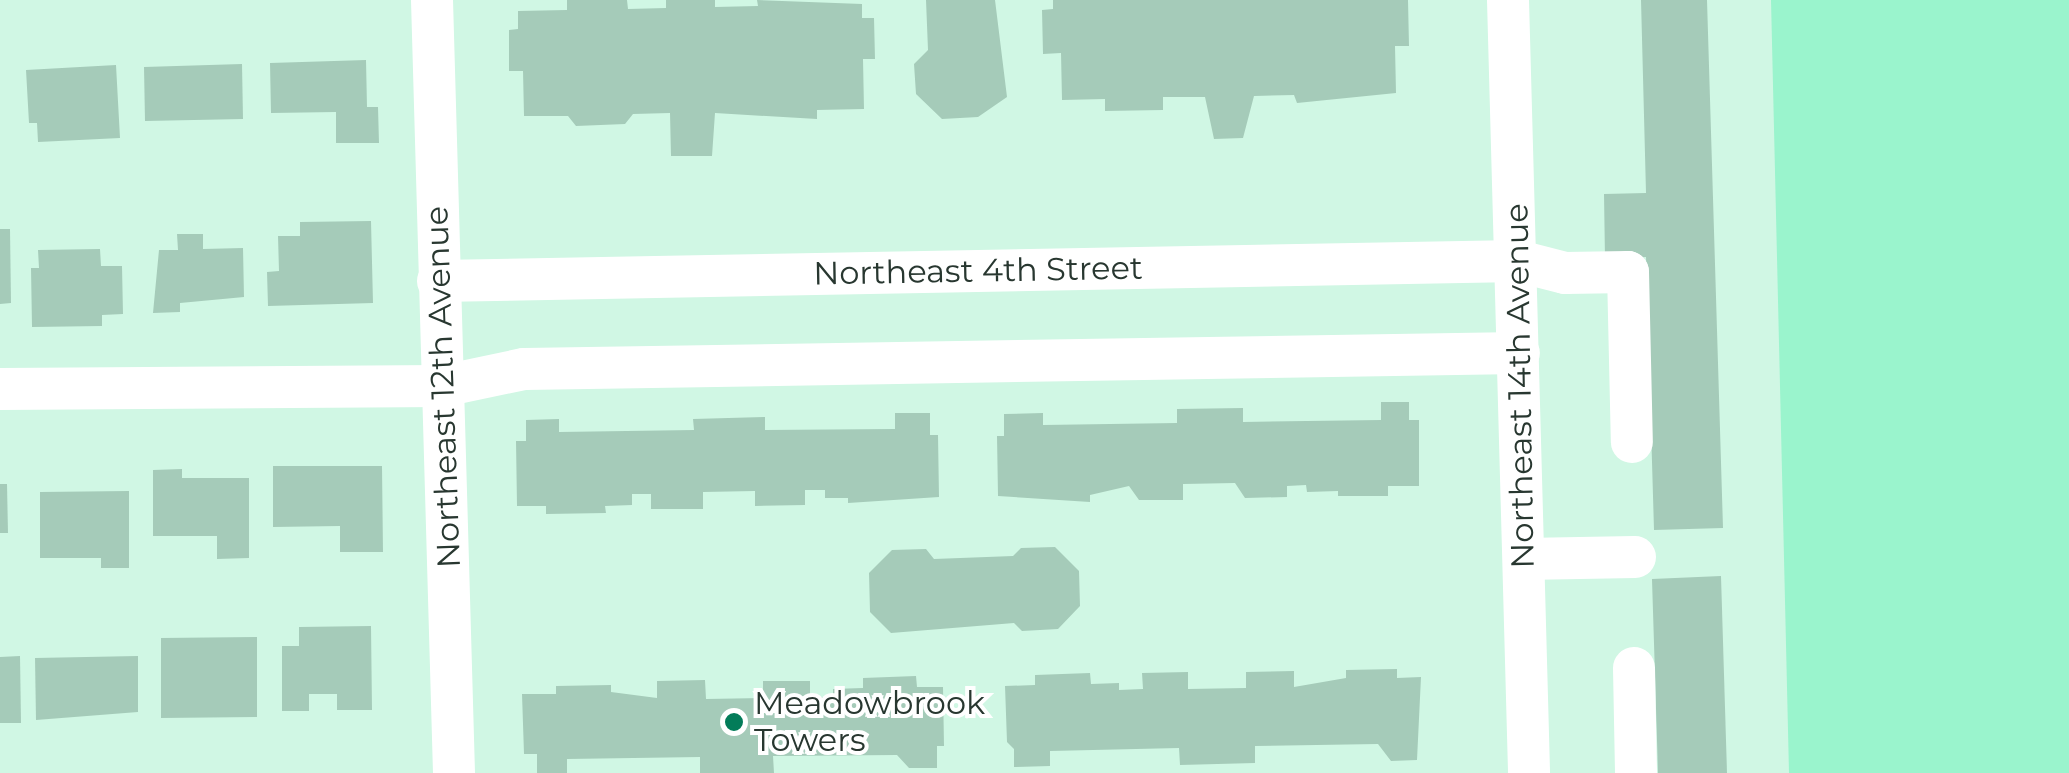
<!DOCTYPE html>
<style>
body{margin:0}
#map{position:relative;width:2069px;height:773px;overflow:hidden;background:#d0f7e4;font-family:Montserrat,sans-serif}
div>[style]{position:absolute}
.green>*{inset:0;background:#9af4cd}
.building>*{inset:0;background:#a5cbb9}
.minor>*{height:42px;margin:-21px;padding:0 21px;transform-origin:21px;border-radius:21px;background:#fff}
.dots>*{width:28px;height:28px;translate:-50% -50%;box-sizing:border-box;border:5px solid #fff;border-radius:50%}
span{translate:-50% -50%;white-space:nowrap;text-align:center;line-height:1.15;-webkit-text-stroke:8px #fff;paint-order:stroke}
.street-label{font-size:32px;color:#283730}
.poi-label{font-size:32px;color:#283730}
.left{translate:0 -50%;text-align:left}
</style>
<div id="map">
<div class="green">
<i style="clip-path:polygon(1771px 0,2069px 0,2069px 773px,1789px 773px)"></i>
</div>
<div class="building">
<i style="clip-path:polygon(567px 0,627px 0,628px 9px,666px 8px,666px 0,715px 0,715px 7px,758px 6px,757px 0,862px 4px,862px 18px,874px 18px,875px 59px,863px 59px,864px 109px,817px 110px,817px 119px,715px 113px,712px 156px,671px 156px,670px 113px,633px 114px,625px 124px,576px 126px,568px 116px,524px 116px,523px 71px,509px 71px,509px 30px,518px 29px,518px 11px,567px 10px)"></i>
<i style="clip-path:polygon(926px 0,995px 0,1007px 97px,978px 117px,942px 119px,916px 94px,914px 64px,928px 50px)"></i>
<i style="clip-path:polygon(1053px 0,1408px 0,1409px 46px,1395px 46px,1396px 93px,1297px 103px,1294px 95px,1254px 96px,1243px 138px,1214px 139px,1205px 97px,1163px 97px,1163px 110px,1105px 111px,1105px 99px,1062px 100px,1061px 53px,1043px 54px,1042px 10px,1053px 9px)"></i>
<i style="clip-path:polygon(1641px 0,1707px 0,1723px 528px,1654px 530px,1646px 257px,1605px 259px,1604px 194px,1646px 193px)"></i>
<i style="clip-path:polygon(366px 60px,367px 107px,378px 107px,379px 143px,336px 143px,336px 112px,271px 113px,270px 63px)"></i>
<i style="clip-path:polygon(242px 64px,243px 119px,145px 121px,144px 67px)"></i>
<i style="clip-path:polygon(116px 65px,120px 138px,38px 142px,37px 123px,29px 123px,26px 70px)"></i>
<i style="clip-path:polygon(371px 221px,373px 303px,268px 306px,267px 272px,279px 271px,278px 236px,300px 236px,300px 222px)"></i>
<i style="clip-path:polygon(0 229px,10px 229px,11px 303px,0 304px)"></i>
<i style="clip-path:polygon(177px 234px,203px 234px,203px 249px,243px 248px,244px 297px,180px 303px,180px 312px,153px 313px,159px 250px,178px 250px)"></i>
<i style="clip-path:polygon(100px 249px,101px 266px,122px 266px,123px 314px,102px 315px,102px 326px,32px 327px,31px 268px,39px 268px,38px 250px)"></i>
<i style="clip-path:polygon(1381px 402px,1409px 402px,1409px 420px,1419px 420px,1419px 486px,1388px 486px,1388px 496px,1338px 496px,1338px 491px,1307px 492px,1306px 485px,1287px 486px,1287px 497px,1245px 498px,1235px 483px,1183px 484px,1183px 500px,1139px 500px,1129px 486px,1090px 495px,1090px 502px,998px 496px,997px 436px,1004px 436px,1004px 414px,1043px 413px,1043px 425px,1177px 423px,1177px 409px,1243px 408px,1243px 422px,1381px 420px)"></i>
<i style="clip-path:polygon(895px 413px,930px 413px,930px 435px,938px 435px,939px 497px,848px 503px,848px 498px,825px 498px,825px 490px,805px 490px,805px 505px,755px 506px,755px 491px,703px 492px,703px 509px,651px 509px,651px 494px,632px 494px,632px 505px,605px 506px,606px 513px,546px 514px,546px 506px,517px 506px,516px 441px,526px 441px,526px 420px,559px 419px,559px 432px,694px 430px,693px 419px,765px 417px,765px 430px,895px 429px)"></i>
<i style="clip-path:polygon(273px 466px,382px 466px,383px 552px,340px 552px,340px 526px,273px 527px)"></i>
<i style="clip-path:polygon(182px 469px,182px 478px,249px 478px,249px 558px,217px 559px,217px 536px,153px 536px,153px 470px)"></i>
<i style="clip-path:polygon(0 484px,7px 484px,8px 533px,0 533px)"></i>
<i style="clip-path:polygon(129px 491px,129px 568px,101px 568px,101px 558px,40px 558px,40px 492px)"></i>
<i style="clip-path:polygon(1055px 547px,1079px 571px,1080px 606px,1058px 629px,1022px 631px,1014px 623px,891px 633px,870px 612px,869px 573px,892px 550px,926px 549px,934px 559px,1013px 556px,1021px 548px)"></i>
<i style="clip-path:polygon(1721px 576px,1727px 773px,1658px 773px,1652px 579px)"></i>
<i style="clip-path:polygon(371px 626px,372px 710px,337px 710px,337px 694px,309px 694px,309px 711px,282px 711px,282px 646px,299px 646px,299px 627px)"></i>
<i style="clip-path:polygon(257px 637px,257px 717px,161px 718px,161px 638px)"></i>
<i style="clip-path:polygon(20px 656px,21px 723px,0 723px,0 657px)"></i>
<i style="clip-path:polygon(138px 656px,138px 712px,36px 720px,35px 658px)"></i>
<i style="clip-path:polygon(1397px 669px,1397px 678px,1421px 677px,1417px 760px,1391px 761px,1378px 744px,1255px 746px,1255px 763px,1180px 765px,1179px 748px,1050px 751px,1050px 766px,1014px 767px,1014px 749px,1007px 742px,1005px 686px,1035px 685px,1035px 675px,1090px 673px,1091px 684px,1119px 683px,1119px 690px,1143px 689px,1142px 673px,1188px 672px,1188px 689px,1246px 688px,1246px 672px,1294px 671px,1294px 687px,1346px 678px,1346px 670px)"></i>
<i style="clip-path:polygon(916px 676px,917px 687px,943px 687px,944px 746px,937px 746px,937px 768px,909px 768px,897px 755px,773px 756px,774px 773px,700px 773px,700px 757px,567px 759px,567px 773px,537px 773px,537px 754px,524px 754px,522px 694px,556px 694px,556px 686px,611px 685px,611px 692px,657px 698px,657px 681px,705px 680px,706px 699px,763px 698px,763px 681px,810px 681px,810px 698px,833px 697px,833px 689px,863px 688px,863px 678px)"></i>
</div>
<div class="minor">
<i style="left:432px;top:0;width:773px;rotate:88.37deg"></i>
<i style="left:1508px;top:0;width:773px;rotate:88.44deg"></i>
<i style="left:438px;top:281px;width:1080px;rotate:-1.06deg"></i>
<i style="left:1518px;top:261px;width:49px;rotate:14.3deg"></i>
<i style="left:1565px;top:273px;width:63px;rotate:-0.9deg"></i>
<i style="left:1628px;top:272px;width:170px;rotate:88.7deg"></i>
<i style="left:0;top:389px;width:443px;rotate:-0.4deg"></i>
<i style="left:443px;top:386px;width:83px;rotate:-11.9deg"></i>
<i style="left:524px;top:369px;width:995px;rotate:-0.92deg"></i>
<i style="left:1524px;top:559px;width:111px;rotate:-1deg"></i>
<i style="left:1634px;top:668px;width:105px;rotate:88.9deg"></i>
</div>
<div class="dots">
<i style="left:734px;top:722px;background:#037c59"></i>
</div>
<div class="street-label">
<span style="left:978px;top:271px;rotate:-1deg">Northeast 4th Street</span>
<span style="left:1520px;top:386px;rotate:-91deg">Northeast 14th Avenue</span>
<span style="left:443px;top:387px;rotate:-92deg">Northeast 12th Avenue</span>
</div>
<div class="poi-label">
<span class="left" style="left:754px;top:722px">Meadowbrook<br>Towers</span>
</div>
</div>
